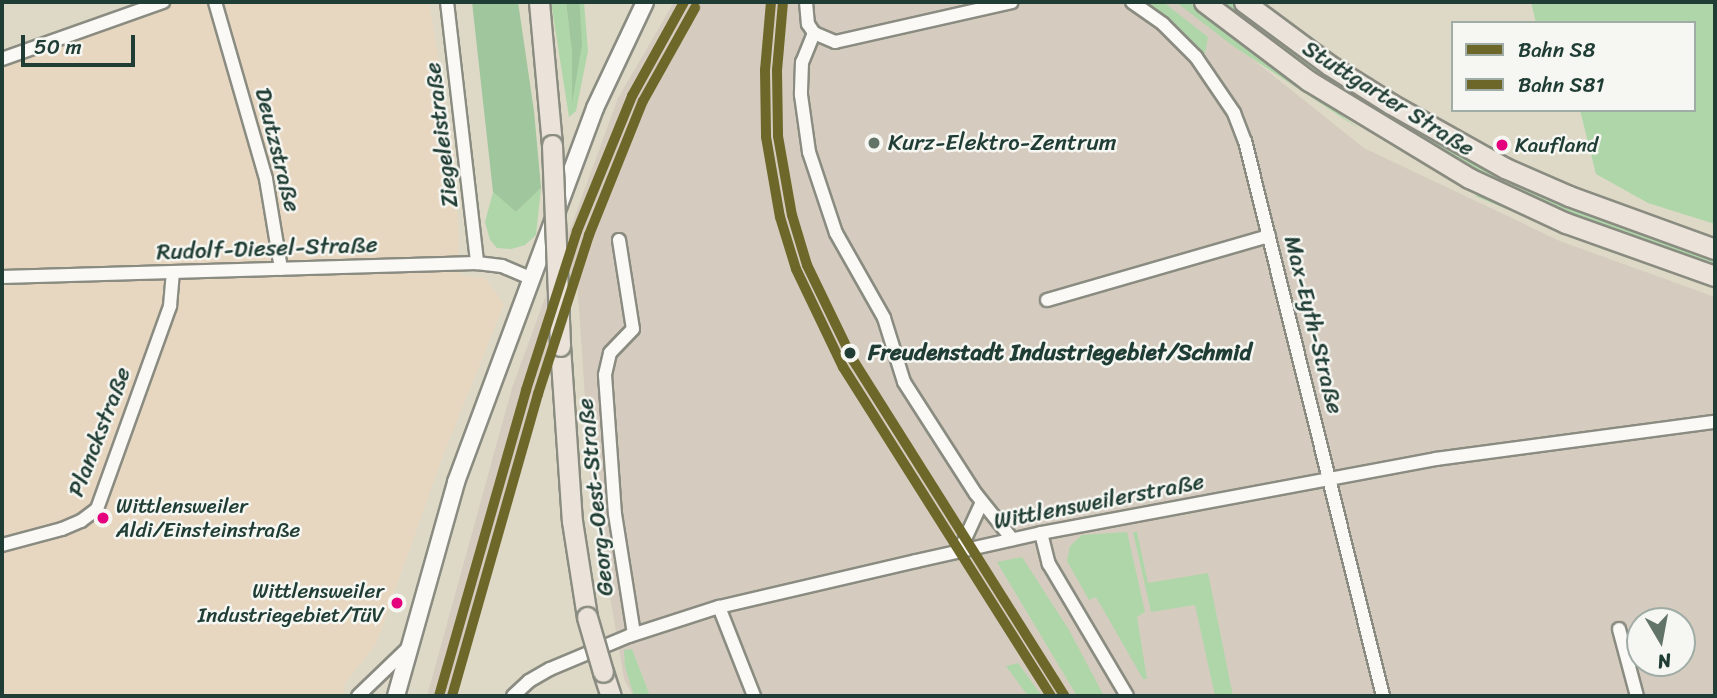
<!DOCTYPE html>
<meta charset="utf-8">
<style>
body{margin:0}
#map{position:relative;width:1717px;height:698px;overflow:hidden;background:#ded9c6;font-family:Sriracha,sans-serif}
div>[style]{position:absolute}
.built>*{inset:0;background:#e8d7c0}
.industrial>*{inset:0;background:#d5ccbf}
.green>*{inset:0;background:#aed6a9}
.forest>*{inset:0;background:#a0c69d}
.roads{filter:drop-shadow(2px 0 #8a8c81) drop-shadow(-2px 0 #8a8c81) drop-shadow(0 2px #8a8c81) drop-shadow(0 -2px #8a8c81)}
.minor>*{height:12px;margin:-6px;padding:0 6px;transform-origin:6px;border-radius:6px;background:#faf9f6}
.tertiary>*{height:16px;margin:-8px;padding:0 8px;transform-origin:8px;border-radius:8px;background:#faf9f6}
.primary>*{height:19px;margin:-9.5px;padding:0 9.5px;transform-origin:9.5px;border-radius:9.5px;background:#ebe3da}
.bridges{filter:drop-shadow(2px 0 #8a8c81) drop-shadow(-2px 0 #8a8c81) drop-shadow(0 2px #8a8c81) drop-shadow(0 -2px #8a8c81)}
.primary-bridge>*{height:19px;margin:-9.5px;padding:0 9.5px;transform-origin:9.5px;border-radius:9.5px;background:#ebe3da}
.rail-1>*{height:10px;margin:-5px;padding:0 5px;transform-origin:5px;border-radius:5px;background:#6d682a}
.rail-2>*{height:10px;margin:-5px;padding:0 5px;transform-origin:5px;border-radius:5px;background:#6d682a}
.dots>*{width:19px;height:19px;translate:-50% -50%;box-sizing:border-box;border:4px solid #f6f6f2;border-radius:50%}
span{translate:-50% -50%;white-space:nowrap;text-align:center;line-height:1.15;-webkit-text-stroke:5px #f6f6f2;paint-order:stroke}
.bus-label{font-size:21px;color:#1f3d34}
.left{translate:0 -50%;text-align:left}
.right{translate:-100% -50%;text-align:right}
.street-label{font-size:23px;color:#1f3d34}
.poi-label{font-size:23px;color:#1f3d34}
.stop-label{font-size:23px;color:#1f3d34;font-weight:700}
.frame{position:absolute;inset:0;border:4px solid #1f3d34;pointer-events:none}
.legend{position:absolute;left:1451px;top:21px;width:245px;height:91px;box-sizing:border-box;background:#f6f6f2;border:2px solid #a0aca6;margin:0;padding:9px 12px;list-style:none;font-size:21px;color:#1f3d34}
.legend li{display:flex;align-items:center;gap:14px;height:35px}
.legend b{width:35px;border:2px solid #a0aca6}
.north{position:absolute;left:1626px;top:607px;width:70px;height:70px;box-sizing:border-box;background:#f6f6f2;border:2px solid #a0aca6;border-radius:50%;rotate:170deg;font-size:19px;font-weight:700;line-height:28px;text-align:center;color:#1f3d34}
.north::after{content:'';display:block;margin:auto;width:24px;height:32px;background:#627467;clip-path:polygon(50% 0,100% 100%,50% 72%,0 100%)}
.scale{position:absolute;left:21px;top:35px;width:114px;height:32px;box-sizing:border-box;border:4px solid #1f3d34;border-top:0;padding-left:9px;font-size:21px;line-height:24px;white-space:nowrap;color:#1f3d34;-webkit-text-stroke:5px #f6f6f2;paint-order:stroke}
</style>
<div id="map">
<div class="built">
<i style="clip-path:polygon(144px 2px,429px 2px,455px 160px,460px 275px,485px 278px,504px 304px,441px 461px,376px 644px,345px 683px,343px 696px,2px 696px,2px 50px)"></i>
</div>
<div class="industrial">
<i style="clip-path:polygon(evenodd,674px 2px,1181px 2px,1364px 148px,1560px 241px,1715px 297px,1715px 696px,633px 696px,624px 679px,591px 485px,577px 280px,538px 392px,451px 696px,427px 696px,512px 388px,618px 98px,674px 2px,1640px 621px,1682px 621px,1682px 663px,1640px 663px,1640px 621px)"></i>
</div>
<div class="green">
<i style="clip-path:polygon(551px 2px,566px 2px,572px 53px,572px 97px,579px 2px,584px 2px,588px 51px,576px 111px,569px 117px)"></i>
<i style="clip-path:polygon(1146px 2px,1163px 2px,1208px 37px,1205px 54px)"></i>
<i style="clip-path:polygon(1176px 2px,1189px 2px,1361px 130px,1233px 46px)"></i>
<i style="clip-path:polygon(1219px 2px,1231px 2px,1297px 53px,1562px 202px,1715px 260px,1715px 269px,1577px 218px,1483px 176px,1327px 83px)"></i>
<i style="clip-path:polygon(1531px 2px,1715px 2px,1715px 224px,1648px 203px,1596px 174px,1580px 110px,1694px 110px,1694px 23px,1536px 23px)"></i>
<i style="clip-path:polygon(541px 188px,536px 235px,525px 245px,511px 249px,497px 248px,490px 240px,485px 222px,493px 192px,516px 212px)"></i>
<i style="clip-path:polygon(1484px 194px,1575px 235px,1715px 284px,1715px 288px,1602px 249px,1475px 196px)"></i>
<i style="clip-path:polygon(1127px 532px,1145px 612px,1137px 617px,1147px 679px,1143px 679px,1096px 597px,1089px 600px,1067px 561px,1070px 546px,1082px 535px)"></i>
<i style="clip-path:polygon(1133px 532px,1137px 532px,1148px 583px,1208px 573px,1233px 696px,1215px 696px,1195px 605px,1151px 612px)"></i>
<i style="clip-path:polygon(1022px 557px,1069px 630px,1104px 696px,1077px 696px,997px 562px)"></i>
<i style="clip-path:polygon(632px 649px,650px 696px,634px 696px,625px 667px,624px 650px)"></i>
<i style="clip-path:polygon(1018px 663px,1042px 696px,1028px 696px,1006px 666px)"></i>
</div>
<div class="forest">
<i style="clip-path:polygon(472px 2px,518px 2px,534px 111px,541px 188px,516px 212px,493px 192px)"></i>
<i style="clip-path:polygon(566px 2px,579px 2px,580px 7px,582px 45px,572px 103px,572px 53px)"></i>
</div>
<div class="roads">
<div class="minor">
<i style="left:215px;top:2px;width:184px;rotate:73.9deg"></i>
<i style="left:266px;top:179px;width:91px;rotate:80.5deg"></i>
<i style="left:447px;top:2px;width:263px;rotate:83.4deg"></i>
<i style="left:806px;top:2px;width:22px;rotate:85deg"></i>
<i style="left:808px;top:24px;width:11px;rotate:56deg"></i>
<i style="left:814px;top:33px;width:23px;rotate:23deg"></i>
<i style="left:835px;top:42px;width:181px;rotate:-12.7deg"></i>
<i style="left:1132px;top:2px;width:38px;rotate:35deg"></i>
<i style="left:1163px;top:24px;width:47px;rotate:45deg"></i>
<i style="left:1196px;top:57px;width:68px;rotate:55.8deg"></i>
<i style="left:1234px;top:113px;width:30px;rotate:69deg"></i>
<i style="left:1245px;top:141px;width:572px;rotate:76.04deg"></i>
<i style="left:814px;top:33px;width:31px;rotate:112deg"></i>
<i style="left:802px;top:62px;width:33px;rotate:92deg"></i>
<i style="left:801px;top:95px;width:58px;rotate:82deg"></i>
<i style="left:809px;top:152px;width:85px;rotate:71.6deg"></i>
<i style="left:836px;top:233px;width:98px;rotate:60.5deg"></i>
<i style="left:884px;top:318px;width:67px;rotate:72.6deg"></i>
<i style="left:904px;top:382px;width:133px;rotate:57.3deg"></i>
<i style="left:976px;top:494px;width:58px;rotate:51.3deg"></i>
<i style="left:2px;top:59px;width:171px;rotate:-19.5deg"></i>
<i style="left:619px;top:240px;width:90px;rotate:81.1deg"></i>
<i style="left:633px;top:329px;width:33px;rotate:134deg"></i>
<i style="left:610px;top:353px;width:23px;rotate:103deg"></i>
<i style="left:605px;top:375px;width:139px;rotate:85.9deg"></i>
<i style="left:615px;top:514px;width:121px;rotate:81deg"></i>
<i style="left:2px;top:277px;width:475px;rotate:-1.7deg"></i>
<i style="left:477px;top:263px;width:25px;rotate:7deg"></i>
<i style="left:502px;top:266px;width:30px;rotate:23deg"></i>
<i style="left:1047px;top:300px;width:231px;rotate:-16.1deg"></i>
<i style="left:1041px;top:533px;width:32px;rotate:76deg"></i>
<i style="left:1049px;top:564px;width:153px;rotate:59.4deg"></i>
<i style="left:2px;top:545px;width:62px;rotate:-14.9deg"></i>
<i style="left:62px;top:529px;width:21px;rotate:-23deg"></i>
<i style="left:81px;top:521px;width:20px;rotate:-37deg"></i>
<i style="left:97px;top:509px;width:216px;rotate:-70.2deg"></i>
<i style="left:170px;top:306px;width:33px;rotate:-85deg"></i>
<i style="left:959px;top:552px;width:55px;rotate:-65.3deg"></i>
<i style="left:719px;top:607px;width:96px;rotate:68.5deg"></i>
<i style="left:1619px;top:629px;width:69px;rotate:75deg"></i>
<i style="left:358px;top:696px;width:71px;rotate:-43.9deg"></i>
<i style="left:513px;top:696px;width:22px;rotate:-43deg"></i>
<i style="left:529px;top:681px;width:24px;rotate:-30deg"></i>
<i style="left:550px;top:669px;width:86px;rotate:-22.7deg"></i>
<i style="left:629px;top:636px;width:95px;rotate:-17.9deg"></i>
<i style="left:719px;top:607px;width:202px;rotate:-13.1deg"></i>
<i style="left:916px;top:561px;width:128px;rotate:-12.6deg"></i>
<i style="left:1041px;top:533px;width:402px;rotate:-10.6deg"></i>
<i style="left:1436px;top:459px;width:281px;rotate:-7.6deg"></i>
</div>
<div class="tertiary">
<i style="left:396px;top:696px;width:222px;rotate:-74.3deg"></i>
<i style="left:456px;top:482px;width:399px;rotate:-69.6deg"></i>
<i style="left:595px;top:108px;width:117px;rotate:-64.7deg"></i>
</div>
<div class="primary">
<i style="left:539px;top:2px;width:144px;rotate:84.8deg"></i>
<i style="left:1204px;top:2px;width:131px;rotate:37deg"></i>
<i style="left:1309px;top:81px;width:187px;rotate:31.2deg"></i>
<i style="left:1469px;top:178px;width:107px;rotate:24.9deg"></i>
<i style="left:1566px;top:223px;width:158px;rotate:19.6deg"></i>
<i style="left:1244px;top:2px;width:106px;rotate:36.5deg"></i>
<i style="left:1329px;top:65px;width:73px;rotate:32.2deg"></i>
<i style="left:1391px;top:104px;width:131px;rotate:29.3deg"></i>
<i style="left:1505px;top:168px;width:70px;rotate:23.6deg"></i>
<i style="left:1569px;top:196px;width:155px;rotate:20deg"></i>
<i style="left:560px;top:346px;width:175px;rotate:86.1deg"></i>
<i style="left:572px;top:521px;width:97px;rotate:81.1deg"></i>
<i style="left:603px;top:672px;width:25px;rotate:72deg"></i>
</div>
</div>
<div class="bridges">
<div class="primary-bridge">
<i style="left:552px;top:145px;width:201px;rotate:87.7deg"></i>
<i style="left:587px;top:617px;width:57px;rotate:73.8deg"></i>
</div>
</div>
<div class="rail-1">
<i style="left:783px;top:2px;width:68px;rotate:95deg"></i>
<i style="left:777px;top:70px;width:66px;rotate:89.1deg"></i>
<i style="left:778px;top:136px;width:80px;rotate:80deg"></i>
<i style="left:792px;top:215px;width:52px;rotate:73.3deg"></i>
<i style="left:807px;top:265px;width:106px;rotate:64.2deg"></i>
<i style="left:853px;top:360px;width:397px;rotate:57.8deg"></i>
<i style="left:439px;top:696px;width:318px;rotate:-74.1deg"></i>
<i style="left:526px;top:390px;width:167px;rotate:-72.2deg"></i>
<i style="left:577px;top:231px;width:146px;rotate:-67.8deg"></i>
<i style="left:632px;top:96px;width:107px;rotate:-61deg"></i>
</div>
<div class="rail-2">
<i style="left:771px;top:2px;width:68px;rotate:95deg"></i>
<i style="left:765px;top:70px;width:67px;rotate:89.1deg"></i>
<i style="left:766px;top:137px;width:81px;rotate:80.1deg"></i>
<i style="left:780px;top:217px;width:54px;rotate:72.9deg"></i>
<i style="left:796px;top:269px;width:109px;rotate:64.4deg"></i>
<i style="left:843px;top:367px;width:389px;rotate:57.7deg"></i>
<i style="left:452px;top:696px;width:314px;rotate:-74.1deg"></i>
<i style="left:538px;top:394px;width:167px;rotate:-72.2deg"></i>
<i style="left:589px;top:235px;width:144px;rotate:-68.1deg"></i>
<i style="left:643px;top:101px;width:107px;rotate:-60.8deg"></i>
</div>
<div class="dots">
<i style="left:874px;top:143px;background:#627467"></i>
<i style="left:1502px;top:145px;background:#e5007d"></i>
<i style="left:850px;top:353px;background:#1f3d34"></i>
<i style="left:103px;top:518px;background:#e5007d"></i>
<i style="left:397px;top:603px;background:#e5007d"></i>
</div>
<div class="bus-label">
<span class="left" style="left:1515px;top:145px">Kaufland</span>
<span class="left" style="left:116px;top:518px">Wittlensweiler<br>Aldi/Einsteinstraße</span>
<span class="right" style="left:384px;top:603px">Wittlensweiler<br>Industriegebiet/TüV</span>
</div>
<div class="street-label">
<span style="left:1388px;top:99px;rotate:32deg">Stuttgarter Straße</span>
<span style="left:442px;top:135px;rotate:-97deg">Ziegeleistraße</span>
<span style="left:277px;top:150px;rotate:76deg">Deutzstraße</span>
<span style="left:267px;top:249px;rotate:-2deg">Rudolf-Diesel-Straße</span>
<span style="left:1313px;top:325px;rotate:76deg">Max-Eyth-Straße</span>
<span style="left:100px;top:432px;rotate:-69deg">Planckstraße</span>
<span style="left:596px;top:497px;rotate:-96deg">Georg-Oest-Straße</span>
<span style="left:1099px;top:502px;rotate:-11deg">Wittlensweilerstraße</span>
</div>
<div class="poi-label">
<span class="left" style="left:888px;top:143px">Kurz-Elektro-Zentrum</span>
</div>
<div class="stop-label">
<span class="left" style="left:868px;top:353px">Freudenstadt Industriegebiet/Schmid</span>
</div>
<div class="frame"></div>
<ul class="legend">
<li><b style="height:9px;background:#6d682a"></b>Bahn S8</li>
<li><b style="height:9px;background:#6d682a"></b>Bahn S81</li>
</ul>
<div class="north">N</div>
<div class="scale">50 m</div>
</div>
